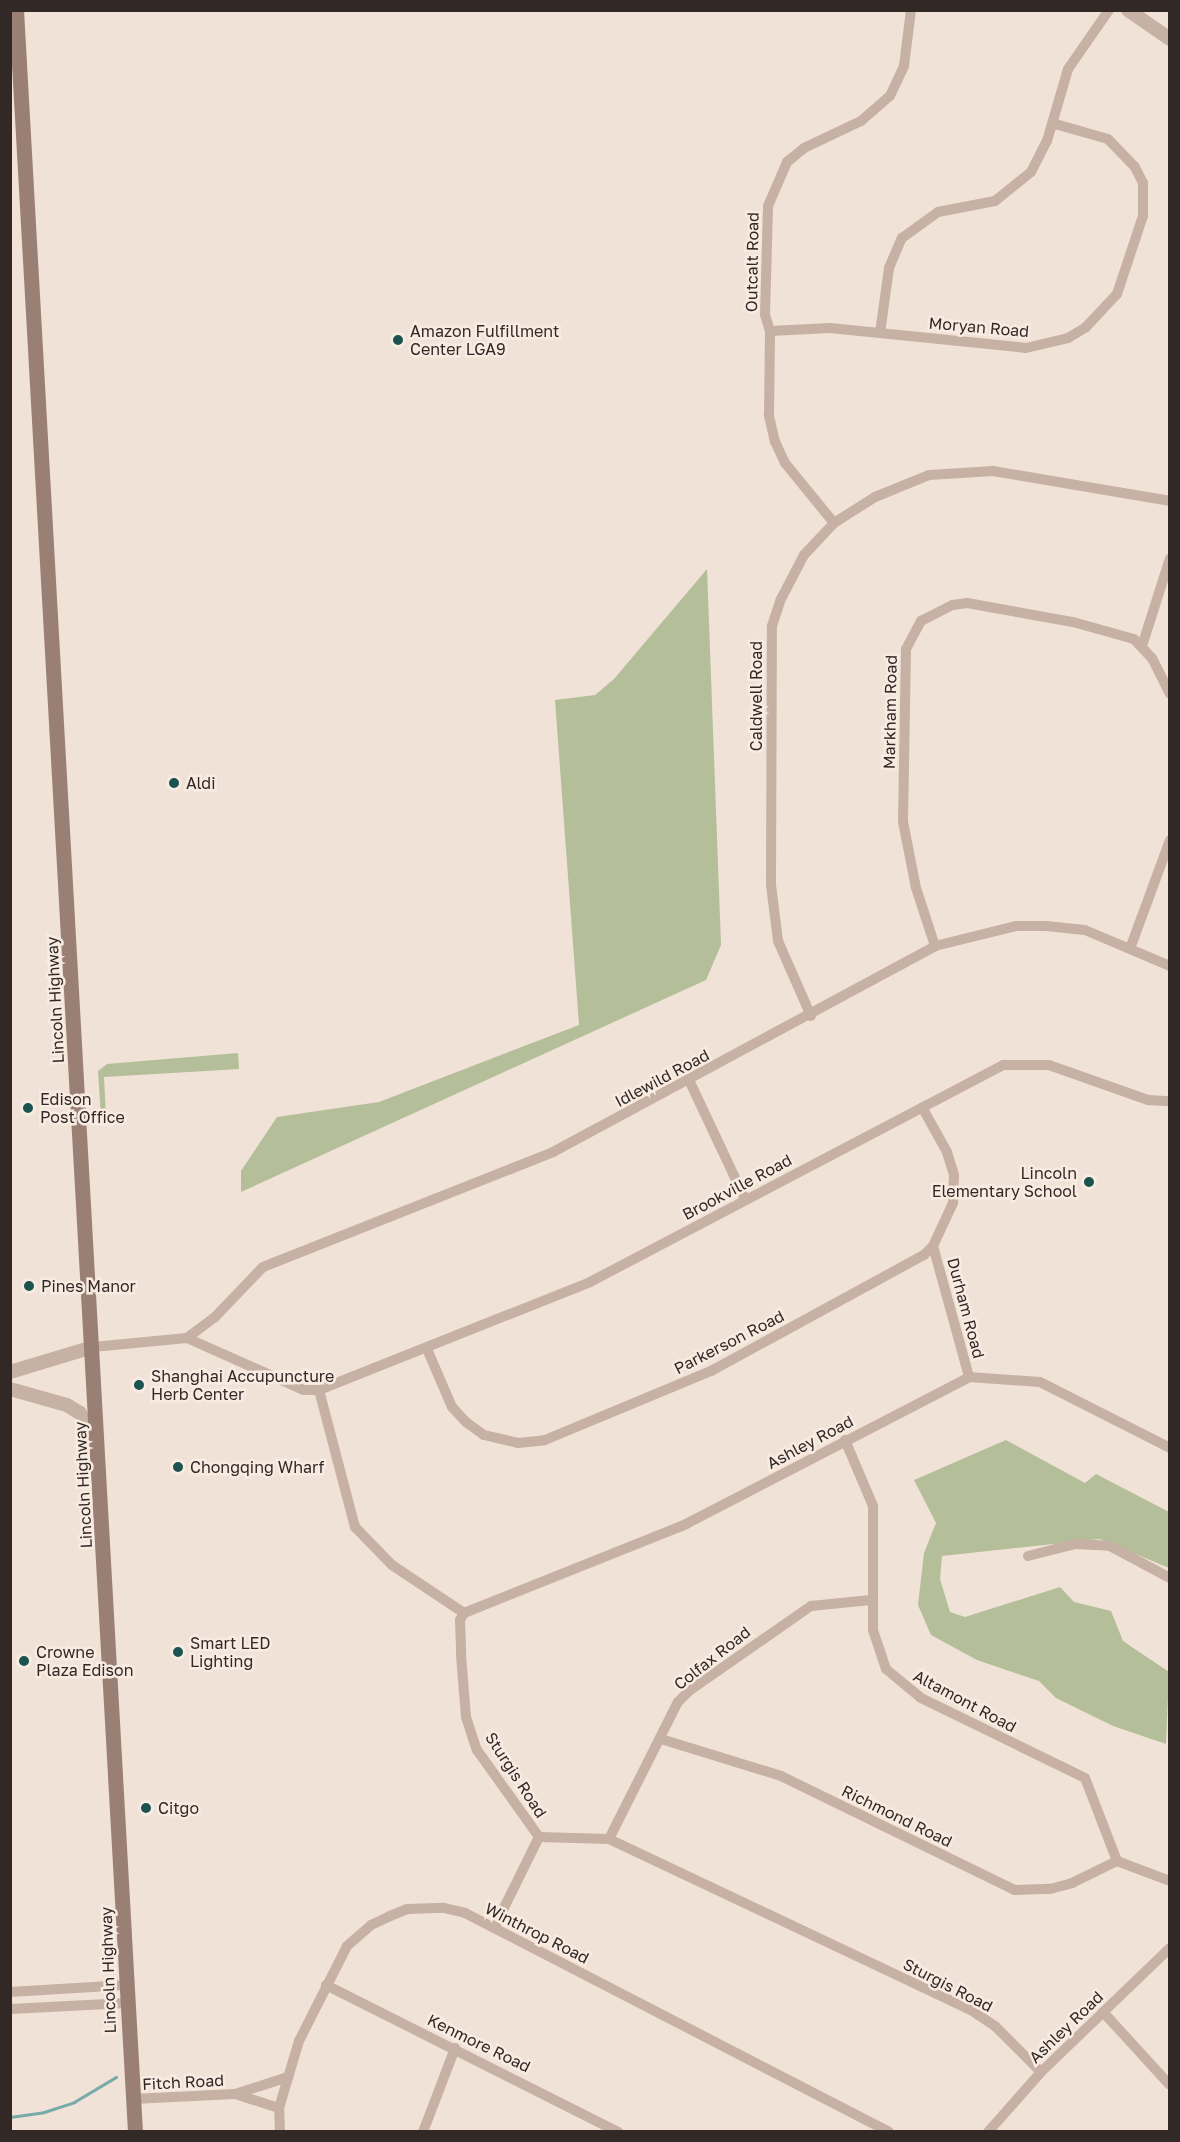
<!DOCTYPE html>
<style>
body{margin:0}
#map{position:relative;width:1180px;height:2142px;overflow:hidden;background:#f0e2d7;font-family:"Golos Text",sans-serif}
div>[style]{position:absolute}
.green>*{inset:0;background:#b4be98}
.stream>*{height:3px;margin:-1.5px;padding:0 1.5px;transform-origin:1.5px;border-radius:1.5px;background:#77aba9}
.minor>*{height:10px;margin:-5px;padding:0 5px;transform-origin:5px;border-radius:5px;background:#c7b0a4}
.tertiary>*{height:14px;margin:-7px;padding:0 7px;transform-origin:7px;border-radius:7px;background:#c7b0a4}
.secondary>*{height:15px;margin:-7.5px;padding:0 7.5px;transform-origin:7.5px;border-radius:7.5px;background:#9a7f75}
.dots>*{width:16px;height:16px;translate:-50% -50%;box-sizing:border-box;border:3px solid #f8ece2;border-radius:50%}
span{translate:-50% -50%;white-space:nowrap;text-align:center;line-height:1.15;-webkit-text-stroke:5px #f8ece2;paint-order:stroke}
.street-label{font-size:16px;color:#322825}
.poi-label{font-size:16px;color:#322825}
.left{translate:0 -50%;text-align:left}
.right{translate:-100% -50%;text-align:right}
.frame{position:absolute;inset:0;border:12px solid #322825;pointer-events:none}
</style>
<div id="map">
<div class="green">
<i style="clip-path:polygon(707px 569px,721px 945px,706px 980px,241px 1192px,241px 1171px,277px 1117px,379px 1102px,579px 1025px,555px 700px,595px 695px,614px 679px)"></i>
<i style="clip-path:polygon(238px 1053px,239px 1069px,104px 1077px,106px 1117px,101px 1117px,98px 1071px,107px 1064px)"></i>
<i style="clip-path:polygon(1006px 1440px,1085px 1483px,1096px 1474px,1169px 1512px,1169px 1568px,1100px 1539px,942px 1556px,940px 1579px,950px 1612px,965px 1617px,1060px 1587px,1074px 1602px,1111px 1611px,1123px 1641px,1169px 1672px,1166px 1744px,1113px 1726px,1056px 1698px,1039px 1681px,977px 1660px,931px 1635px,918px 1605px,924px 1553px,936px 1523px,914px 1480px)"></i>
</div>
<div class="stream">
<i style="left:10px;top:2117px;width:34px;rotate:-8deg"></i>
<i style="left:44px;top:2112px;width:32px;rotate:-18deg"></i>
<i style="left:74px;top:2102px;width:49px;rotate:-30.8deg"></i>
</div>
<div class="minor">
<i style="left:770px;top:331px;width:60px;rotate:-2.9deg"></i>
<i style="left:830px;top:328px;width:197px;rotate:5.8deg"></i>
<i style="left:1026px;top:348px;width:43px;rotate:-13.4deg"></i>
<i style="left:1068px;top:338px;width:21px;rotate:-31deg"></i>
<i style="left:1086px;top:327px;width:45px;rotate:-46.8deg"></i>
<i style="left:1117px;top:294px;width:82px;rotate:-71.6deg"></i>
<i style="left:1143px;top:216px;width:33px;rotate:-90deg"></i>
<i style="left:1143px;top:183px;width:18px;rotate:-117deg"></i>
<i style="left:1135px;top:167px;width:39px;rotate:-134deg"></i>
<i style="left:1108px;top:139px;width:58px;rotate:-164.1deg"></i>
<i style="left:880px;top:333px;width:66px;rotate:-82.1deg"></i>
<i style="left:889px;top:268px;width:33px;rotate:-67deg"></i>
<i style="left:902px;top:238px;width:44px;rotate:-35.8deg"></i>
<i style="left:938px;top:212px;width:58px;rotate:-10.9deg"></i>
<i style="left:995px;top:201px;width:46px;rotate:-38.9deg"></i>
<i style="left:1031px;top:172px;width:35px;rotate:-63deg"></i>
<i style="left:1047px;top:141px;width:75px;rotate:-73.7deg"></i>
<i style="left:1068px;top:69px;width:72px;rotate:-55.2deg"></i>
<i style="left:834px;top:523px;width:77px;rotate:-129.2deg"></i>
<i style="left:785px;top:463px;width:23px;rotate:-115deg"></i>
<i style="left:775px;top:442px;width:28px;rotate:-103deg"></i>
<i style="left:769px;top:415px;width:84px;rotate:-89.3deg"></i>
<i style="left:770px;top:331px;width:17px;rotate:-107deg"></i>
<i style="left:765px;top:315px;width:109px;rotate:-88.4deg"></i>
<i style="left:768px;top:206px;width:48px;rotate:-66.6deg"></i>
<i style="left:787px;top:162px;width:22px;rotate:-39deg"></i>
<i style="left:804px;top:148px;width:63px;rotate:-25.3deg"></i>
<i style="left:861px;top:121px;width:38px;rotate:-41deg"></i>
<i style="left:890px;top:96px;width:33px;rotate:-65deg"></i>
<i style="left:904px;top:66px;width:56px;rotate:-82.9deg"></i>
<i style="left:1142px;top:646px;width:92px;rotate:-72.3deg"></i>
<i style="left:935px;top:946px;width:61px;rotate:-108.1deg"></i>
<i style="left:916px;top:888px;width:67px;rotate:-101.1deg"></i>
<i style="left:903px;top:822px;width:173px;rotate:-89deg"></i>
<i style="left:906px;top:649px;width:32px;rotate:-62deg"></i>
<i style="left:921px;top:621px;width:36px;rotate:-27deg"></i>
<i style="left:953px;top:605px;width:14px;rotate:-8deg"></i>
<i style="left:967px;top:603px;width:108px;rotate:10.2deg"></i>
<i style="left:1073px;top:622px;width:63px;rotate:15.6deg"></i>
<i style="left:1134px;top:639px;width:26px;rotate:47deg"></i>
<i style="left:1152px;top:658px;width:40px;rotate:63.4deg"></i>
<i style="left:1131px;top:946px;width:113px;rotate:-69.8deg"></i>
<i style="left:811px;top:1016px;width:82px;rotate:-113.7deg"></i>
<i style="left:778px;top:941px;width:56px;rotate:-97.1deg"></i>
<i style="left:771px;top:885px;width:259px;rotate:-89.8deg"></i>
<i style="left:772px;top:626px;width:28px;rotate:-72deg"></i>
<i style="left:781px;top:599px;width:50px;rotate:-62.4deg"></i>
<i style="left:804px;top:555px;width:44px;rotate:-46.8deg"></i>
<i style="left:834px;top:523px;width:49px;rotate:-32.4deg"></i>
<i style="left:875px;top:497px;width:58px;rotate:-22.2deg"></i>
<i style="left:929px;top:475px;width:64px;rotate:-3.6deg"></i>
<i style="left:993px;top:471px;width:180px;rotate:9.6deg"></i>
<i style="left:689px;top:1080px;width:132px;rotate:64.8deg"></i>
<i style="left:933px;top:1246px;width:136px;rotate:74.6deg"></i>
<i style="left:187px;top:1338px;width:35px;rotate:-37deg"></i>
<i style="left:215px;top:1317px;width:69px;rotate:-46.2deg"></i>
<i style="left:263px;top:1267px;width:312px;rotate:-21.6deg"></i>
<i style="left:553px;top:1152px;width:434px;rotate:-28.3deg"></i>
<i style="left:935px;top:946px;width:83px;rotate:-13.9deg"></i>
<i style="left:1016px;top:926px;width:30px"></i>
<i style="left:1046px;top:926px;width:39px;rotate:6deg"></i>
<i style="left:1085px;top:930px;width:92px;rotate:23deg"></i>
<i style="left:93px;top:1347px;width:94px;rotate:-5.5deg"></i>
<i style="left:187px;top:1338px;width:128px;rotate:24deg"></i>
<i style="left:304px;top:1390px;width:15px"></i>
<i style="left:319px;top:1390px;width:292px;rotate:-21.7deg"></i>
<i style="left:590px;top:1282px;width:467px;rotate:-27.7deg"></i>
<i style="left:1003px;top:1065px;width:46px"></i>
<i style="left:1049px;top:1065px;width:105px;rotate:19.5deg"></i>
<i style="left:1148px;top:1100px;width:22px;rotate:3deg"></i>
<i style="left:427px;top:1349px;width:63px;rotate:66.7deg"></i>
<i style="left:452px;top:1407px;width:21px;rotate:47deg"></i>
<i style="left:466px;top:1422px;width:22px;rotate:36deg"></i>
<i style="left:484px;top:1435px;width:35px;rotate:13deg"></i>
<i style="left:518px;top:1443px;width:27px;rotate:-6deg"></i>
<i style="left:545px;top:1440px;width:180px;rotate:-22.6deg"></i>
<i style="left:711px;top:1371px;width:243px;rotate:-28.6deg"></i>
<i style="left:924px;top:1255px;width:13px;rotate:-45deg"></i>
<i style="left:933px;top:1246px;width:47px;rotate:-65.1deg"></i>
<i style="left:953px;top:1203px;width:28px;rotate:-88deg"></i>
<i style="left:954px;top:1175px;width:24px;rotate:-107deg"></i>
<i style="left:947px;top:1152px;width:51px;rotate:-119.1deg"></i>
<i style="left:319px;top:1390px;width:142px;rotate:75.3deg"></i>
<i style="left:355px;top:1527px;width:53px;rotate:45.8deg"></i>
<i style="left:392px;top:1565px;width:87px;rotate:33.7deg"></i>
<i style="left:845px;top:1440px;width:72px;rotate:67deg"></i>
<i style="left:873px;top:1506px;width:124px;rotate:90deg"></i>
<i style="left:873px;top:1630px;width:41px;rotate:71.6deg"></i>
<i style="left:886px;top:1669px;width:45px;rotate:39.6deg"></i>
<i style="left:921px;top:1698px;width:182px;rotate:26deg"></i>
<i style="left:1085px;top:1778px;width:89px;rotate:68.9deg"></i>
<i style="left:1028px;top:1556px;width:49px;rotate:-14.3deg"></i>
<i style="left:1075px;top:1544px;width:35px;rotate:3deg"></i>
<i style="left:1110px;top:1546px;width:68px;rotate:28.1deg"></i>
<i style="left:464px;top:1613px;width:239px;rotate:-21.8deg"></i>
<i style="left:686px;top:1524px;width:319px;rotate:-27.4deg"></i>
<i style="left:969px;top:1377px;width:71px;rotate:4deg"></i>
<i style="left:1040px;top:1382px;width:146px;rotate:26.9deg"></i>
<i style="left:464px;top:1613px;width:8px;rotate:120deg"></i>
<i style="left:460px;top:1620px;width:35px;rotate:88deg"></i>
<i style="left:461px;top:1655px;width:62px;rotate:85.4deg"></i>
<i style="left:466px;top:1717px;width:35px;rotate:72deg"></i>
<i style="left:477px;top:1750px;width:107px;rotate:54.5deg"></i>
<i style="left:661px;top:1739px;width:126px;rotate:17.1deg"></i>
<i style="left:781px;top:1776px;width:260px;rotate:26deg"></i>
<i style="left:1015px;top:1890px;width:35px;rotate:-2deg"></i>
<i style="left:1050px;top:1889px;width:23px;rotate:-15deg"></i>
<i style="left:1072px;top:1883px;width:50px;rotate:-26.1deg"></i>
<i style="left:539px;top:1837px;width:70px;rotate:1.6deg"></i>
<i style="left:609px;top:1839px;width:400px;rotate:25.3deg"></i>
<i style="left:971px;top:2010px;width:29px;rotate:34deg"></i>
<i style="left:995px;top:2026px;width:65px;rotate:45deg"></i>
<i style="left:609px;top:1839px;width:153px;rotate:-63.3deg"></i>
<i style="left:678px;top:1702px;width:16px;rotate:-45deg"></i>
<i style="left:689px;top:1691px;width:149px;rotate:-34.9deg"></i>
<i style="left:811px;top:1606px;width:60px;rotate:-5.7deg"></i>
<i style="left:1117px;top:1861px;width:57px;rotate:20.7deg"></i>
<i style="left:494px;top:1928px;width:102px;rotate:-63.7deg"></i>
<i style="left:326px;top:1985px;width:327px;rotate:26.7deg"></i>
<i style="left:10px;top:1992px;width:116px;rotate:-3.5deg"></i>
<i style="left:10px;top:2009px;width:117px;rotate:-2.9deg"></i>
<i style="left:1103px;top:2012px;width:98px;rotate:47.5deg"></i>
<i style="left:235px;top:2094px;width:46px;rotate:17.7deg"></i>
<i style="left:133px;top:2099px;width:102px;rotate:-2.8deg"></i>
<i style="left:235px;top:2094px;width:56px;rotate:-17.8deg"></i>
<i style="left:280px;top:2132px;width:24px;rotate:-92deg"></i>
<i style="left:279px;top:2108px;width:70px;rotate:-73.4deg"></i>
<i style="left:299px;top:2041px;width:106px;rotate:-63.2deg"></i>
<i style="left:347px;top:1946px;width:32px;rotate:-41deg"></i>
<i style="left:371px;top:1925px;width:21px;rotate:-25deg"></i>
<i style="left:390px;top:1916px;width:18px;rotate:-22deg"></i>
<i style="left:407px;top:1909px;width:37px;rotate:-2deg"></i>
<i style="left:444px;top:1908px;width:22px;rotate:13deg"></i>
<i style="left:465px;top:1913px;width:477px;rotate:27.3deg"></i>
<i style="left:423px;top:2132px;width:90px;rotate:-69.1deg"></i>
<i style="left:988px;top:2132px;width:80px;rotate:-48.5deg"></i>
<i style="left:1041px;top:2072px;width:179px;rotate:-43.9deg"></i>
</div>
<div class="tertiary">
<i style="left:1128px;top:10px;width:51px;rotate:34.6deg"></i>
<i style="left:10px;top:1372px;width:87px;rotate:-16.8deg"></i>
<i style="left:10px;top:1389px;width:59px;rotate:15.7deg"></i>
<i style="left:67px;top:1405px;width:15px;rotate:32deg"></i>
<i style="left:80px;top:1413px;width:35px;rotate:63deg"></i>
</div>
<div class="secondary">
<i style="left:16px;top:10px;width:2125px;rotate:86.79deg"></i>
</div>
<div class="dots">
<i style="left:398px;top:340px;background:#1c5250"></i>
<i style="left:174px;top:783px;background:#1c5250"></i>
<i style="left:28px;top:1108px;background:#1c5250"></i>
<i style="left:1089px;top:1182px;background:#1c5250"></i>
<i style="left:29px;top:1286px;background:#1c5250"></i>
<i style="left:139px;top:1385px;background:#1c5250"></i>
<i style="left:178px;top:1467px;background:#1c5250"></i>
<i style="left:178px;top:1652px;background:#1c5250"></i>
<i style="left:24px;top:1661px;background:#1c5250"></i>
<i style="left:146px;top:1808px;background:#1c5250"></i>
</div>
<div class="street-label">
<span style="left:752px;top:262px;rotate:-89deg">Outcalt Road</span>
<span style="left:979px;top:327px;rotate:5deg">Moryan Road</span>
<span style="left:756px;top:696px;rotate:-90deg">Caldwell Road</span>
<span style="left:890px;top:712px;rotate:-89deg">Markham Road</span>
<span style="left:55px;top:1000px;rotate:-93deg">Lincoln Highway</span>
<span style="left:662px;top:1078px;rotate:-28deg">Idlewild Road</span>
<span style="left:737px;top:1187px;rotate:-28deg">Brookville Road</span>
<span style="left:966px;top:1308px;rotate:75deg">Durham Road</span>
<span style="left:729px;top:1342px;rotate:-27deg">Parkerson Road</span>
<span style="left:810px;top:1442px;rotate:-28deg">Ashley Road</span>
<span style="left:83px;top:1485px;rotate:-93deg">Lincoln Highway</span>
<span style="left:712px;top:1658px;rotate:-38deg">Colfax Road</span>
<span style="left:965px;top:1701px;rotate:28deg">Altamont Road</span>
<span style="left:516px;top:1775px;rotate:57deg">Sturgis Road</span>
<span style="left:897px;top:1816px;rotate:26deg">Richmond Road</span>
<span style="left:537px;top:1933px;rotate:27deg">Winthrop Road</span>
<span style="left:108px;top:1970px;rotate:-92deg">Lincoln Highway</span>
<span style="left:948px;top:1985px;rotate:27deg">Sturgis Road</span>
<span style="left:1066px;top:2027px;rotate:-44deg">Ashley Road</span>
<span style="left:479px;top:2043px;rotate:26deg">Kenmore Road</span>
<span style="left:183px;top:2082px;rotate:-3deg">Fitch Road</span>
</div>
<div class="poi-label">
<span class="left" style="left:410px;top:340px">Amazon Fulfillment<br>Center LGA9</span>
<span class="left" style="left:186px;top:783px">Aldi</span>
<span class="left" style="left:40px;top:1108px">Edison<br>Post Office</span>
<span class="right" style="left:1077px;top:1182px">Lincoln<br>Elementary School</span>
<span class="left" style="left:41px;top:1286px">Pines Manor</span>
<span class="left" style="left:151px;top:1385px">Shanghai Accupuncture<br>Herb Center</span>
<span class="left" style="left:190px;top:1467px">Chongqing Wharf</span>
<span class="left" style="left:190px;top:1652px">Smart LED<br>Lighting</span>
<span class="left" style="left:36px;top:1661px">Crowne<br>Plaza Edison</span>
<span class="left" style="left:158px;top:1808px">Citgo</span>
</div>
<div class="frame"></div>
</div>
